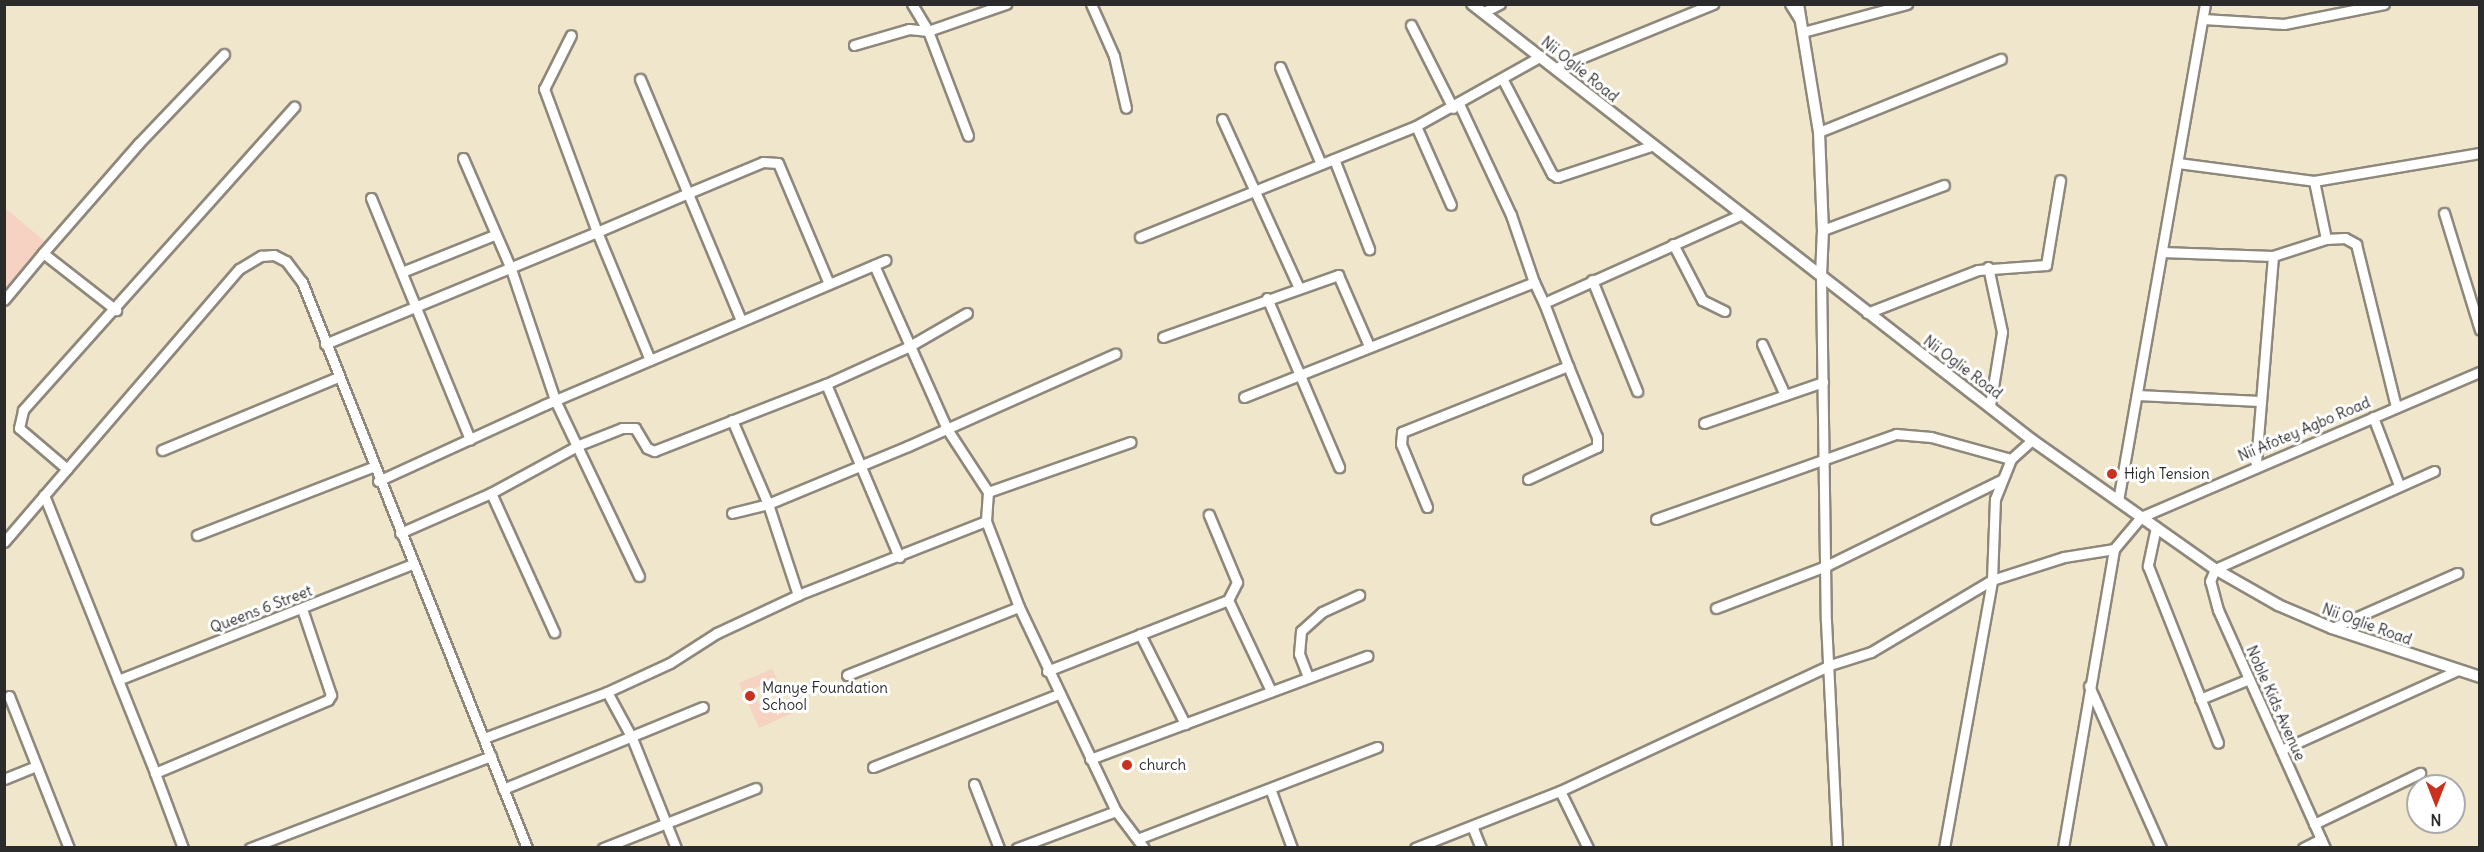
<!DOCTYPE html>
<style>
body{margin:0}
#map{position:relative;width:2484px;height:852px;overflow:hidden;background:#f0e6cc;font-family:Delius,sans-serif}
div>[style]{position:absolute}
.built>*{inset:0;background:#f6d2c3}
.roads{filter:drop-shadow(2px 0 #8e887c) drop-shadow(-2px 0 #8e887c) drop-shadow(0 2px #8e887c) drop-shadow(0 -2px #8e887c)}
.minor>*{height:9px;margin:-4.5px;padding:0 4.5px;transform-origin:4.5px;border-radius:4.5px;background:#fff}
.tertiary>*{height:10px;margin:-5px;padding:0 5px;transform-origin:5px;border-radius:5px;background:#fff}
.dots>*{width:16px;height:16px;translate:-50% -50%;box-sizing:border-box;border:3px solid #fff;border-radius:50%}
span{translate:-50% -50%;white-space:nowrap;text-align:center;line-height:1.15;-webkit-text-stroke:6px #fff;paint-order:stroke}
.street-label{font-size:15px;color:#2b2b2b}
.poi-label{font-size:15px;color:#2b2b2b}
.left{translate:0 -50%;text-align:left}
.frame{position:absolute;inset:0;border:6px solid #2b2b2b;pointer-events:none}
.north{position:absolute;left:2406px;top:774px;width:60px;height:60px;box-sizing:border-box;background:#fff;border:2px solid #aaa;border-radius:50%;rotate:180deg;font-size:16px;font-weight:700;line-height:24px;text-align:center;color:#2b2b2b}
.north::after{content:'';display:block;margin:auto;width:21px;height:27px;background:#c8321e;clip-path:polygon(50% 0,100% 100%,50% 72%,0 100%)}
</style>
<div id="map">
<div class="built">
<i style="clip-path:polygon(5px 208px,48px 244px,5px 297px)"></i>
<i style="clip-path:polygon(772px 669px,777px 679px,753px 689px,763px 713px,788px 703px,793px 713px,759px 728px,739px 683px)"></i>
</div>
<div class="roads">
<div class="minor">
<i style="left:912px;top:4px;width:31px;rotate:59deg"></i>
<i style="left:928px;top:31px;width:112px;rotate:69.1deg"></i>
<i style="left:1091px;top:4px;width:57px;rotate:66.1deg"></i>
<i style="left:1114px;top:56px;width:53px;rotate:77deg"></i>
<i style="left:1790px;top:4px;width:19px;rotate:58deg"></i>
<i style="left:1484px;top:12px;width:18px;rotate:-27deg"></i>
<i style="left:2203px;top:19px;width:81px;rotate:3.5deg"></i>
<i style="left:2284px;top:24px;width:102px;rotate:-11.3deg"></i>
<i style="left:1411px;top:25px;width:93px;rotate:63.2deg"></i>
<i style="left:1803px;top:32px;width:108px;rotate:-15.1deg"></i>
<i style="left:854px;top:45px;width:57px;rotate:-16.2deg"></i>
<i style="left:909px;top:29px;width:19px;rotate:6deg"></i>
<i style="left:928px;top:31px;width:83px;rotate:-19.1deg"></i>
<i style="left:1280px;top:67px;width:105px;rotate:67.1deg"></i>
<i style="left:1556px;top:68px;width:170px;rotate:-22.2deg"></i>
<i style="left:640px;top:79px;width:262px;rotate:67.3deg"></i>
<i style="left:1503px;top:80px;width:106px;rotate:62.5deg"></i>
<i style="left:1552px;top:174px;width:6px;rotate:31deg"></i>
<i style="left:1557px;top:177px;width:99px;rotate:-18.3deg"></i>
<i style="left:1459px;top:104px;width:123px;rotate:64.9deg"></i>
<i style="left:1511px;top:215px;width:71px;rotate:71.1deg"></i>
<i style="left:1222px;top:119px;width:183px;rotate:65.5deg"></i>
<i style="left:1416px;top:126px;width:86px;rotate:66.1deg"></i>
<i style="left:1819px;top:132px;width:196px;rotate:-21.9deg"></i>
<i style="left:463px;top:158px;width:121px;rotate:66.6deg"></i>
<i style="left:511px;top:269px;width:138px;rotate:71.4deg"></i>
<i style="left:555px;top:400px;width:195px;rotate:64.5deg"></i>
<i style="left:1334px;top:159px;width:97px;rotate:68.7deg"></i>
<i style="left:2178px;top:163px;width:137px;rotate:7.5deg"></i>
<i style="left:2314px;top:181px;width:59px;rotate:78.3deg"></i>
<i style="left:2326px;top:239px;width:19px;rotate:-3deg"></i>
<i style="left:2345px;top:238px;width:13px;rotate:29deg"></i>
<i style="left:2356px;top:244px;width:168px;rotate:76.2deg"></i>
<i style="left:2314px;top:181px;width:168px;rotate:-9.6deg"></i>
<i style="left:371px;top:198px;width:261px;rotate:67.7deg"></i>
<i style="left:2444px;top:213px;width:122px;rotate:72.9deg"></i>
<i style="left:1823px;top:230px;width:129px;rotate:-20.4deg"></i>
<i style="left:1140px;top:237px;width:297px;rotate:-21.9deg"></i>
<i style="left:1416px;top:126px;width:143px;rotate:-29.2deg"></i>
<i style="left:1673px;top:244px;width:63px;rotate:62.6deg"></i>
<i style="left:1702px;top:300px;width:25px;rotate:26deg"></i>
<i style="left:2162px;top:252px;width:111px;rotate:2.1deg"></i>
<i style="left:2273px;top:256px;width:210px;rotate:94.7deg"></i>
<i style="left:43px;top:253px;width:146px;rotate:-48.9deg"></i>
<i style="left:139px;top:143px;width:123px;rotate:-46.3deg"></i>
<i style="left:2273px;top:256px;width:56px;rotate:-17.8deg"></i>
<i style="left:874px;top:265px;width:180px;rotate:66deg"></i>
<i style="left:947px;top:429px;width:75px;rotate:56.9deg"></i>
<i style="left:988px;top:492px;width:29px;rotate:94deg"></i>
<i style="left:986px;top:521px;width:92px;rotate:69deg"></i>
<i style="left:1019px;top:607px;width:226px;rotate:64.6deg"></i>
<i style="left:1116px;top:811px;width:106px;rotate:159.5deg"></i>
<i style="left:1988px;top:267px;width:66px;rotate:77.8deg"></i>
<i style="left:2002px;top:332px;width:74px;rotate:99.3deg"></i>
<i style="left:402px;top:272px;width:99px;rotate:-21.9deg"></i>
<i style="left:1821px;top:275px;width:346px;rotate:89.2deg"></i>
<i style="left:1826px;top:621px;width:227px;rotate:87.2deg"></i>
<i style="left:1592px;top:280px;width:120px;rotate:67.9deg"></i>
<i style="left:1267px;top:298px;width:184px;rotate:66.9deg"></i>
<i style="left:4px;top:300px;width:61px;rotate:-50.3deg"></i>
<i style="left:43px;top:253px;width:93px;rotate:38deg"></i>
<i style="left:1867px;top:313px;width:119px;rotate:-21.2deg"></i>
<i style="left:1978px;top:270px;width:68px;rotate:-4.2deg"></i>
<i style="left:2046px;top:265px;width:86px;rotate:-80.6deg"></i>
<i style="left:1163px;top:337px;width:186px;rotate:-19.5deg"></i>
<i style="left:1338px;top:275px;width:77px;rotate:66.4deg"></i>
<i style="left:325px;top:344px;width:294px;rotate:-22.4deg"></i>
<i style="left:597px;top:232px;width:153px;rotate:-110.3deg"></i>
<i style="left:544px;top:89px;width:60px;rotate:-63.4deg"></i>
<i style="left:1762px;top:344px;width:56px;rotate:65.7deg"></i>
<i style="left:650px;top:360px;width:139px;rotate:-112.5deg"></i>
<i style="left:597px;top:232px;width:97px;rotate:-23.1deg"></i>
<i style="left:686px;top:194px;width:83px;rotate:-22.6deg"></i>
<i style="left:763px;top:162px;width:15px;rotate:4deg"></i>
<i style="left:778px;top:163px;width:131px;rotate:67.1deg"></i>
<i style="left:826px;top:384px;width:188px;rotate:67.1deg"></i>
<i style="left:2137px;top:395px;width:123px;rotate:2.8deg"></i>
<i style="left:1244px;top:397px;width:312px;rotate:-21.6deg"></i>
<i style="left:1534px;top:282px;width:23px;rotate:65deg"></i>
<i style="left:2373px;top:417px;width:73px;rotate:69.1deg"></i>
<i style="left:732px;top:420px;width:91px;rotate:66.8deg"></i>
<i style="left:768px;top:504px;width:96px;rotate:71.8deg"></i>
<i style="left:1704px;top:423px;width:126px;rotate:-19deg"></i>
<i style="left:162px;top:450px;width:191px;rotate:-22.5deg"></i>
<i style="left:67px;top:469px;width:63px;rotate:-139.5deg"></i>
<i style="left:19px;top:428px;width:18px;rotate:-77deg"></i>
<i style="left:23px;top:410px;width:407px;rotate:-48.2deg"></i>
<i style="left:1528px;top:479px;width:76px;rotate:-24.9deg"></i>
<i style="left:1597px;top:447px;width:10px;rotate:-90deg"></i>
<i style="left:1597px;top:437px;width:77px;rotate:-112.2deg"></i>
<i style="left:378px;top:481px;width:183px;rotate:-24.6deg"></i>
<i style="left:544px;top:405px;width:371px;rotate:-23deg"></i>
<i style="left:988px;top:492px;width:151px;rotate:-19.3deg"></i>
<i style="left:491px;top:493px;width:100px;rotate:-28.6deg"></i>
<i style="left:579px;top:445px;width:46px;rotate:-21.6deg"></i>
<i style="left:622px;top:428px;width:13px"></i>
<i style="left:635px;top:428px;width:23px;rotate:59deg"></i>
<i style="left:647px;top:448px;width:8px;rotate:23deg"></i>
<i style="left:654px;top:451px;width:185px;rotate:-21.3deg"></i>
<i style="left:826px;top:384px;width:90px;rotate:-24.3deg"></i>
<i style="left:908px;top:347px;width:68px;rotate:-30deg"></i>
<i style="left:44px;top:495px;width:299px;rotate:68.2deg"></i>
<i style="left:2118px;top:501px;width:505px;rotate:-80.07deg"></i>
<i style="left:1427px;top:507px;width:68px;rotate:-112.4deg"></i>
<i style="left:1401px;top:444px;width:12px;rotate:-85deg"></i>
<i style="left:1402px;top:432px;width:179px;rotate:-21.7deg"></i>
<i style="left:1568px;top:366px;width:67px;rotate:-110.9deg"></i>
<i style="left:1544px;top:303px;width:215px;rotate:-24.2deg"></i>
<i style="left:732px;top:513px;width:37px;rotate:-14deg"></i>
<i style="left:768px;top:504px;width:152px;rotate:-22.5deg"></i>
<i style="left:908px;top:446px;width:227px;rotate:-24deg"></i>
<i style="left:1656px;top:519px;width:255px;rotate:-19.5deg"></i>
<i style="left:1896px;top:434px;width:35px;rotate:5deg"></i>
<i style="left:1931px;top:437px;width:83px;rotate:15.4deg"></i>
<i style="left:2156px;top:527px;width:40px;rotate:102deg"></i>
<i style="left:2148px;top:566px;width:190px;rotate:68.4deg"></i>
<i style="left:400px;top:533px;width:99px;rotate:-23.7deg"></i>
<i style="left:491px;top:493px;width:153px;rotate:65.6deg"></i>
<i style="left:197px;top:535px;width:188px;rotate:-21.2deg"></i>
<i style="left:4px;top:542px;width:360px;rotate:-49.3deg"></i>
<i style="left:239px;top:269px;width:26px;rotate:-31deg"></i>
<i style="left:261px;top:256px;width:13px;rotate:-4deg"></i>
<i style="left:274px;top:255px;width:13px;rotate:27deg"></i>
<i style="left:286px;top:261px;width:26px;rotate:53deg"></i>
<i style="left:302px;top:282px;width:609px;rotate:68.32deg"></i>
<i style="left:1228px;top:600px;width:101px;rotate:64.7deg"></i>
<i style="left:1716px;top:608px;width:118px;rotate:-20.9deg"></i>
<i style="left:1826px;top:566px;width:195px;rotate:-26.2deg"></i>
<i style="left:2332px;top:628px;width:137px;rotate:-23.7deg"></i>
<i style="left:1140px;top:634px;width:101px;rotate:63.4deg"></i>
<i style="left:1047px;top:671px;width:194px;rotate:-21.4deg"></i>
<i style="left:1228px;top:600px;width:20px;rotate:-63deg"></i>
<i style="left:1237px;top:582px;width:73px;rotate:-112.7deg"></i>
<i style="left:847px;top:675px;width:185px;rotate:-21.6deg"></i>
<i style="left:1308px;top:677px;width:25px;rotate:-111deg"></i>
<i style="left:1299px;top:654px;width:23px;rotate:-85deg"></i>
<i style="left:1301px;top:631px;width:28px;rotate:-42deg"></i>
<i style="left:1322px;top:612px;width:41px;rotate:-24.7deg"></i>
<i style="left:118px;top:680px;width:317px;rotate:-21.5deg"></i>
<i style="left:2089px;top:686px;width:177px;rotate:66deg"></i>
<i style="left:607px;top:692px;width:52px;rotate:61.5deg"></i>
<i style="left:632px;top:738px;width:118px;rotate:68.2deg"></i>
<i style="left:9px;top:696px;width:163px;rotate:68.5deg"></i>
<i style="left:2200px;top:699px;width:53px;rotate:-22.2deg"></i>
<i style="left:484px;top:738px;width:131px;rotate:-20.5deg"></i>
<i style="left:607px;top:692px;width:69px;rotate:-24.7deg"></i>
<i style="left:670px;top:663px;width:56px;rotate:-32.6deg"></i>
<i style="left:717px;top:633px;width:89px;rotate:-25.1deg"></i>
<i style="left:798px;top:595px;width:202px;rotate:-21.5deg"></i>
<i style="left:2281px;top:750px;width:192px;rotate:-24.3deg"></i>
<i style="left:1090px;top:759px;width:296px;rotate:-20.4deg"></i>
<i style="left:873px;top:767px;width:199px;rotate:-21.5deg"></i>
<i style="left:4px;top:779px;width:35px;rotate:-22deg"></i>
<i style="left:974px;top:784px;width:69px;rotate:68.7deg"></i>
<i style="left:503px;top:789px;width:216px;rotate:-22.3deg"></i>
<i style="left:1271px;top:791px;width:61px;rotate:69.8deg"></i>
<i style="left:1560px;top:791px;width:64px;rotate:63.8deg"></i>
<i style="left:1116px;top:811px;width:46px;rotate:52.9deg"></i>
<i style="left:2314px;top:824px;width:118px;rotate:-25.7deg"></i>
<i style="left:1472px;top:826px;width:24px;rotate:68deg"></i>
<i style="left:1140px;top:838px;width:254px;rotate:-21deg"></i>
<i style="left:183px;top:848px;width:80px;rotate:-110.5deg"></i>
<i style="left:155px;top:773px;width:188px;rotate:-22.9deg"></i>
<i style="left:328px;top:700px;width:6px;rotate:-59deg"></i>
<i style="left:331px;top:695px;width:91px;rotate:-108.6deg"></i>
<i style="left:250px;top:848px;width:258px;rotate:-20.9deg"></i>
<i style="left:603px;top:848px;width:164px;rotate:-21.4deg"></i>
<i style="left:1415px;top:848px;width:156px;rotate:-21.5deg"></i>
<i style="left:1560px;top:791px;width:298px;rotate:-25deg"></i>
<i style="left:1830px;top:665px;width:43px;rotate:-17.6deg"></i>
<i style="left:1871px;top:652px;width:141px;rotate:-30.8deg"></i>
<i style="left:1992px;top:580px;width:76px;rotate:-17.7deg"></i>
<i style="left:2064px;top:557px;width:51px;rotate:-9.1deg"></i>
<i style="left:2114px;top:549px;width:42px;rotate:-49.8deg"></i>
<i style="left:2141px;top:517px;width:369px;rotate:-23.2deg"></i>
<i style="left:1944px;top:848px;width:272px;rotate:-79.8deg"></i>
<i style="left:1992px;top:580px;width:81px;rotate:-87.9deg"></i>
<i style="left:1995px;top:499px;width:43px;rotate:-68.2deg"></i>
<i style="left:2011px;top:459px;width:28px;rotate:-42deg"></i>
<i style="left:2063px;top:848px;width:303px;rotate:-80.3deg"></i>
<i style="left:2303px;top:848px;width:20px;rotate:-27deg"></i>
<i style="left:2325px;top:848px;width:261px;rotate:-114.2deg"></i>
<i style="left:2218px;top:610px;width:30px;rotate:-105deg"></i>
<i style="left:2210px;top:581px;width:13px;rotate:-67deg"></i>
<i style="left:2215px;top:569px;width:240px;rotate:-24.1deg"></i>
</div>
<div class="tertiary">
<i style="left:1472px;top:4px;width:710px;rotate:37.9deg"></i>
<i style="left:2032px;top:440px;width:224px;rotate:35.2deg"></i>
<i style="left:2215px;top:569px;width:73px;rotate:29.7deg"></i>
<i style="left:2278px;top:605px;width:59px;rotate:23.1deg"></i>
<i style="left:2332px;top:628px;width:156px;rotate:18.3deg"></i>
<i style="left:1798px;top:4px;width:130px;rotate:80.7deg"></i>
<i style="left:1819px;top:132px;width:98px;rotate:87.7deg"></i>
<i style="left:1823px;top:230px;width:45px;rotate:92.5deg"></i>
</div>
</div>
<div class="dots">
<i style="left:2112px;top:474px;background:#c8321e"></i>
<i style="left:750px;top:696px;background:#c8321e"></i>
<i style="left:1127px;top:765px;background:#c8321e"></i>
</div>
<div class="street-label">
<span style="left:1580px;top:69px;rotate:39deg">Nii Oglie Road</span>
<span style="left:1963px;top:367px;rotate:37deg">Nii Oglie Road</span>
<span style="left:2304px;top:429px;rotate:-23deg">Nii Afotey Agbo Road</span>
<span style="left:261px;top:609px;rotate:-21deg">Queens 6 Street</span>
<span style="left:2367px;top:624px;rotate:20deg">Nii Oglie Road</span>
<span style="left:2276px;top:703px;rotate:66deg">Noble Kids Avenue</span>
</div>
<div class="poi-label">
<span class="left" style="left:2124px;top:474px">High Tension</span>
<span class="left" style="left:762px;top:696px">Manye Foundation<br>School</span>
<span class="left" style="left:1139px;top:765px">church</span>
</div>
<div class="frame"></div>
<div class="north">N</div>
</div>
